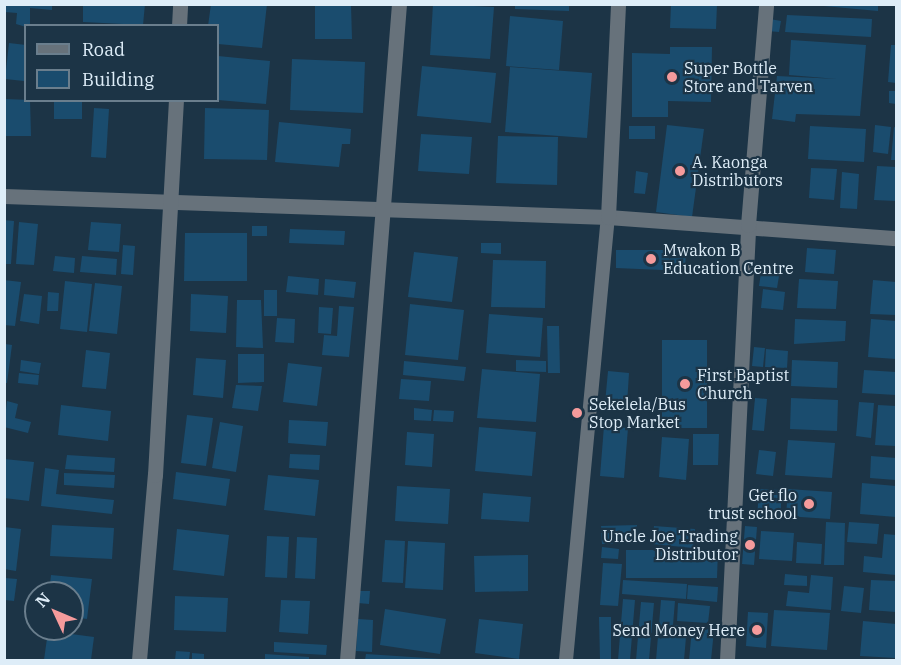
<!DOCTYPE html>
<style>
body{margin:0}
#map{position:relative;width:901px;height:665px;overflow:hidden;background:#1c3446;font-family:"IBM Plex Serif",serif}
div>[style]{position:absolute}
.building>*{inset:0;background:#1a4c6e}
.lane>*{height:14px;margin:-7px;padding:0 7px;transform-origin:7px;border-radius:7px;background:#67727b}
.street>*{height:15px;margin:-7.5px;padding:0 7.5px;transform-origin:7.5px;border-radius:7.5px;background:#67727b}
.dots>*{width:16px;height:16px;translate:-50% -50%;box-sizing:border-box;border:3px solid #1c3446;border-radius:50%}
span{translate:-50% -50%;white-space:nowrap;text-align:center;line-height:1.15;-webkit-text-stroke:4.5px #1c3446;paint-order:stroke}
.poi-label{font-size:16px;color:#deedf8}
.left{translate:0 -50%;text-align:left}
.right{translate:-100% -50%;text-align:right}
.frame{position:absolute;inset:0;border:6px solid #deedf8;pointer-events:none}
.legend{position:absolute;left:24px;top:24px;width:195px;height:78px;box-sizing:border-box;background:#1c3446;border:2px solid #6a7e8d;margin:0;padding:8px 10px;list-style:none;font-size:18px;color:#deedf8}
.legend li{display:flex;align-items:center;gap:12px;height:30px}
.legend b{width:30px;border:2px solid #6a7e8d}
.north{position:absolute;left:24px;top:581px;width:60px;height:60px;box-sizing:border-box;background:#1c3446;border:2px solid #6a7e8d;border-radius:50%;rotate:314deg;font-size:16px;font-weight:700;line-height:24px;text-align:center;color:#deedf8}
.north::after{content:'';display:block;margin:auto;width:21px;height:27px;background:#f59b9c;clip-path:polygon(50% 0,100% 100%,50% 72%,0 100%)}
</style>
<div id="map">
<div class="building">
<i style="clip-path:polygon(5px 4px,52px 4px,52px 10px,30px 8px,30px 26px,26px 27px,16px 24px,17px 13px,5px 12px)"></i>
<i style="clip-path:polygon(83px 4px,145px 4px,143px 25px,83px 22px)"></i>
<i style="clip-path:polygon(211px 4px,267px 4px,262px 48px,218px 44px,218px 26px,208px 26px)"></i>
<i style="clip-path:polygon(433px 4px,494px 7px,490px 59px,430px 55px)"></i>
<i style="clip-path:polygon(515px 4px,569px 4px,569px 11px,515px 9px)"></i>
<i style="clip-path:polygon(671px 4px,717px 4px,716px 29px,670px 28px)"></i>
<i style="clip-path:polygon(802px 4px,878px 4px,878px 11px)"></i>
<i style="clip-path:polygon(315px 5px,351px 5px,352px 39px,315px 39px)"></i>
<i style="clip-path:polygon(787px 15px,872px 19px,871px 37px,785px 32px)"></i>
<i style="clip-path:polygon(510px 16px,563px 21px,559px 70px,506px 66px)"></i>
<i style="clip-path:polygon(770px 19px,781px 21px,779px 32px,768px 31px)"></i>
<i style="clip-path:polygon(791px 40px,866px 45px,860px 116px,796px 114px,795px 122px,772px 119px,777px 76px,837px 79px,789px 75px)"></i>
<i style="clip-path:polygon(9px 43px,26px 45px,24px 81px,5px 79px)"></i>
<i style="clip-path:polygon(891px 45px,896px 45px,896px 83px,888px 82px)"></i>
<i style="clip-path:polygon(670px 47px,712px 47px,711px 102px,668px 101px,668px 117px,632px 117px,632px 53px,670px 54px)"></i>
<i style="clip-path:polygon(218px 56px,270px 61px,266px 104px,218px 100px)"></i>
<i style="clip-path:polygon(292px 59px,365px 62px,363px 113px,290px 110px)"></i>
<i style="clip-path:polygon(422px 66px,496px 73px,491px 123px,417px 116px)"></i>
<i style="clip-path:polygon(510px 67px,592px 73px,587px 138px,505px 132px)"></i>
<i style="clip-path:polygon(889px 91px,896px 91px,896px 104px,889px 103px)"></i>
<i style="clip-path:polygon(4px 99px,30px 100px,31px 136px,4px 136px)"></i>
<i style="clip-path:polygon(54px 100px,82px 100px,82px 119px,54px 119px)"></i>
<i style="clip-path:polygon(94px 108px,109px 109px,106px 158px,91px 157px)"></i>
<i style="clip-path:polygon(205px 108px,269px 110px,267px 160px,204px 159px)"></i>
<i style="clip-path:polygon(279px 122px,351px 129px,350px 144px,342px 144px,339px 167px,275px 162px)"></i>
<i style="clip-path:polygon(667px 125px,704px 129px,692px 217px,656px 212px)"></i>
<i style="clip-path:polygon(875px 125px,891px 127px,888px 154px,873px 152px)"></i>
<i style="clip-path:polygon(629px 126px,655px 126px,655px 139px,629px 139px)"></i>
<i style="clip-path:polygon(810px 126px,866px 129px,864px 162px,808px 159px)"></i>
<i style="clip-path:polygon(894px 127px,896px 128px,896px 160px,891px 160px)"></i>
<i style="clip-path:polygon(421px 134px,472px 137px,469px 174px,418px 171px)"></i>
<i style="clip-path:polygon(498px 136px,558px 137px,557px 185px,496px 183px)"></i>
<i style="clip-path:polygon(877px 166px,896px 167px,896px 201px,874px 200px)"></i>
<i style="clip-path:polygon(811px 168px,837px 169px,834px 200px,809px 198px)"></i>
<i style="clip-path:polygon(636px 171px,648px 173px,645px 194px,634px 193px)"></i>
<i style="clip-path:polygon(842px 172px,859px 174px,857px 209px,840px 208px)"></i>
<i style="clip-path:polygon(4px 220px,14px 221px,11px 264px,4px 264px)"></i>
<i style="clip-path:polygon(19px 222px,38px 224px,34px 265px,16px 264px)"></i>
<i style="clip-path:polygon(91px 222px,121px 224px,119px 252px,88px 250px)"></i>
<i style="clip-path:polygon(252px 226px,267px 226px,267px 236px,252px 236px)"></i>
<i style="clip-path:polygon(290px 229px,345px 231px,344px 245px,289px 243px)"></i>
<i style="clip-path:polygon(185px 233px,247px 233px,247px 281px,184px 281px)"></i>
<i style="clip-path:polygon(481px 243px,501px 243px,501px 254px,481px 253px)"></i>
<i style="clip-path:polygon(123px 245px,135px 246px,133px 275px,121px 274px)"></i>
<i style="clip-path:polygon(807px 248px,836px 250px,834px 274px,805px 272px)"></i>
<i style="clip-path:polygon(616px 250px,686px 250px,685px 271px,616px 268px)"></i>
<i style="clip-path:polygon(414px 252px,458px 257px,452px 302px,408px 297px)"></i>
<i style="clip-path:polygon(55px 256px,75px 258px,74px 273px,53px 271px)"></i>
<i style="clip-path:polygon(82px 256px,117px 259px,116px 275px,80px 272px)"></i>
<i style="clip-path:polygon(493px 260px,546px 261px,545px 308px,491px 307px)"></i>
<i style="clip-path:polygon(761px 273px,779px 276px,777px 288px,759px 286px)"></i>
<i style="clip-path:polygon(288px 276px,319px 279px,318px 295px,286px 292px)"></i>
<i style="clip-path:polygon(325px 279px,356px 282px,354px 298px,324px 295px)"></i>
<i style="clip-path:polygon(799px 279px,838px 281px,836px 309px,797px 308px)"></i>
<i style="clip-path:polygon(4px 280px,21px 282px,15px 326px,4px 325px)"></i>
<i style="clip-path:polygon(873px 280px,896px 282px,896px 315px,870px 314px)"></i>
<i style="clip-path:polygon(65px 281px,92px 284px,87px 332px,60px 329px)"></i>
<i style="clip-path:polygon(95px 283px,122px 286px,117px 334px,89px 331px)"></i>
<i style="clip-path:polygon(763px 289px,785px 292px,783px 310px,761px 308px)"></i>
<i style="clip-path:polygon(264px 290px,277px 290px,277px 316px,264px 316px)"></i>
<i style="clip-path:polygon(48px 292px,59px 293px,58px 311px,47px 311px)"></i>
<i style="clip-path:polygon(24px 294px,42px 296px,39px 324px,20px 321px)"></i>
<i style="clip-path:polygon(191px 294px,228px 296px,226px 333px,190px 331px)"></i>
<i style="clip-path:polygon(237px 300px,261px 300px,263px 348px,236px 347px)"></i>
<i style="clip-path:polygon(410px 304px,464px 310px,458px 360px,405px 355px)"></i>
<i style="clip-path:polygon(339px 306px,354px 307px,349px 357px,322px 355px,324px 335px,337px 336px)"></i>
<i style="clip-path:polygon(319px 307px,333px 308px,331px 334px,318px 333px)"></i>
<i style="clip-path:polygon(489px 314px,543px 318px,540px 357px,486px 353px)"></i>
<i style="clip-path:polygon(277px 318px,295px 319px,294px 343px,275px 342px)"></i>
<i style="clip-path:polygon(795px 319px,846px 321px,845px 341px,794px 344px)"></i>
<i style="clip-path:polygon(871px 319px,896px 321px,896px 359px,868px 357px)"></i>
<i style="clip-path:polygon(547px 326px,559px 326px,560px 373px,548px 373px)"></i>
<i style="clip-path:polygon(662px 340px,707px 340px,707px 428px,662px 428px)"></i>
<i style="clip-path:polygon(5px 344px,12px 345px,7px 383px,5px 383px)"></i>
<i style="clip-path:polygon(754px 347px,765px 348px,763px 367px,752px 366px)"></i>
<i style="clip-path:polygon(766px 349px,788px 351px,787px 368px,765px 367px)"></i>
<i style="clip-path:polygon(86px 350px,110px 353px,106px 389px,82px 387px)"></i>
<i style="clip-path:polygon(238px 354px,264px 354px,264px 382px,238px 383px)"></i>
<i style="clip-path:polygon(196px 358px,226px 360px,223px 398px,193px 395px)"></i>
<i style="clip-path:polygon(21px 360px,41px 363px,39px 374px,20px 371px)"></i>
<i style="clip-path:polygon(516px 360px,546px 361px,546px 372px,516px 371px)"></i>
<i style="clip-path:polygon(792px 360px,838px 362px,837px 388px,791px 386px)"></i>
<i style="clip-path:polygon(404px 361px,466px 367px,464px 381px,403px 375px)"></i>
<i style="clip-path:polygon(288px 363px,322px 367px,317px 406px,283px 402px)"></i>
<i style="clip-path:polygon(482px 369px,540px 374px,536px 422px,477px 418px)"></i>
<i style="clip-path:polygon(864px 370px,896px 372px,896px 395px,862px 393px)"></i>
<i style="clip-path:polygon(608px 371px,629px 373px,627px 405px,605px 403px)"></i>
<i style="clip-path:polygon(19px 373px,39px 375px,38px 385px,18px 383px)"></i>
<i style="clip-path:polygon(401px 379px,431px 381px,429px 401px,399px 399px)"></i>
<i style="clip-path:polygon(236px 385px,262px 386px,258px 411px,232px 408px)"></i>
<i style="clip-path:polygon(755px 398px,767px 399px,764px 431px,752px 430px)"></i>
<i style="clip-path:polygon(791px 398px,838px 400px,837px 431px,790px 429px)"></i>
<i style="clip-path:polygon(7px 401px,18px 404px,15px 418px,31px 422px,28px 433px,4px 427px)"></i>
<i style="clip-path:polygon(859px 402px,874px 403px,871px 438px,856px 436px)"></i>
<i style="clip-path:polygon(61px 405px,111px 411px,108px 441px,58px 435px)"></i>
<i style="clip-path:polygon(878px 405px,896px 406px,896px 446px,875px 445px)"></i>
<i style="clip-path:polygon(414px 408px,432px 410px,431px 421px,414px 420px)"></i>
<i style="clip-path:polygon(434px 410px,454px 411px,453px 422px,433px 421px)"></i>
<i style="clip-path:polygon(187px 415px,213px 418px,206px 466px,181px 463px)"></i>
<i style="clip-path:polygon(289px 420px,328px 422px,326px 446px,288px 443px)"></i>
<i style="clip-path:polygon(220px 422px,243px 426px,236px 472px,212px 468px)"></i>
<i style="clip-path:polygon(604px 426px,628px 428px,624px 478px,600px 476px)"></i>
<i style="clip-path:polygon(479px 427px,536px 432px,532px 476px,475px 471px)"></i>
<i style="clip-path:polygon(407px 432px,434px 434px,432px 467px,405px 465px)"></i>
<i style="clip-path:polygon(693px 434px,719px 434px,718px 465px,693px 465px)"></i>
<i style="clip-path:polygon(662px 437px,689px 439px,686px 480px,659px 477px)"></i>
<i style="clip-path:polygon(788px 440px,835px 443px,832px 478px,785px 475px)"></i>
<i style="clip-path:polygon(759px 450px,776px 452px,773px 476px,756px 474px)"></i>
<i style="clip-path:polygon(290px 454px,320px 455px,319px 470px,289px 468px)"></i>
<i style="clip-path:polygon(67px 455px,115px 458px,114px 472px,65px 469px)"></i>
<i style="clip-path:polygon(871px 456px,896px 458px,896px 480px,870px 478px)"></i>
<i style="clip-path:polygon(4px 459px,34px 462px,29px 501px,4px 498px)"></i>
<i style="clip-path:polygon(45px 468px,59px 470px,56px 494px,114px 500px,112px 514px,41px 506px)"></i>
<i style="clip-path:polygon(176px 472px,230px 479px,226px 506px,173px 499px)"></i>
<i style="clip-path:polygon(64px 473px,115px 475px,114px 488px,64px 485px)"></i>
<i style="clip-path:polygon(268px 475px,319px 480px,315px 516px,264px 510px)"></i>
<i style="clip-path:polygon(862px 483px,896px 486px,896px 517px,860px 514px)"></i>
<i style="clip-path:polygon(397px 486px,450px 489px,448px 524px,395px 521px)"></i>
<i style="clip-path:polygon(759px 489px,782px 490px,780px 521px,757px 519px)"></i>
<i style="clip-path:polygon(788px 489px,832px 492px,830px 519px,786px 516px)"></i>
<i style="clip-path:polygon(483px 493px,531px 497px,529px 522px,481px 519px)"></i>
<i style="clip-path:polygon(826px 522px,845px 523px,844px 565px,824px 565px)"></i>
<i style="clip-path:polygon(849px 522px,879px 524px,877px 544px,847px 542px)"></i>
<i style="clip-path:polygon(52px 525px,114px 528px,112px 559px,50px 556px)"></i>
<i style="clip-path:polygon(637px 525px,638px 543px,602px 544px,601px 526px)"></i>
<i style="clip-path:polygon(654px 526px,695px 529px,693px 548px,652px 544px)"></i>
<i style="clip-path:polygon(745px 526px,757px 527px,754px 565px,742px 564px)"></i>
<i style="clip-path:polygon(4px 527px,21px 529px,16px 571px,4px 569px)"></i>
<i style="clip-path:polygon(177px 529px,229px 535px,224px 576px,173px 570px)"></i>
<i style="clip-path:polygon(761px 531px,794px 533px,792px 561px,759px 559px)"></i>
<i style="clip-path:polygon(884px 534px,896px 535px,896px 575px,863px 572px,864px 556px,882px 558px)"></i>
<i style="clip-path:polygon(267px 536px,289px 537px,287px 578px,265px 577px)"></i>
<i style="clip-path:polygon(297px 537px,317px 538px,315px 579px,295px 578px)"></i>
<i style="clip-path:polygon(385px 540px,405px 541px,403px 583px,382px 582px)"></i>
<i style="clip-path:polygon(408px 541px,445px 543px,443px 590px,405px 588px)"></i>
<i style="clip-path:polygon(797px 542px,822px 544px,821px 564px,796px 563px)"></i>
<i style="clip-path:polygon(602px 547px,619px 549px,618px 559px,601px 558px)"></i>
<i style="clip-path:polygon(626px 550px,718px 550px,717px 578px,626px 578px)"></i>
<i style="clip-path:polygon(528px 555px,528px 591px,475px 592px,474px 556px)"></i>
<i style="clip-path:polygon(603px 563px,622px 564px,618px 606px,600px 605px)"></i>
<i style="clip-path:polygon(785px 574px,807px 576px,807px 586px,784px 585px)"></i>
<i style="clip-path:polygon(51px 575px,92px 579px,87px 619px,72px 617px,72px 593px,49px 593px)"></i>
<i style="clip-path:polygon(811px 575px,833px 577px,831px 610px,786px 606px,788px 591px,809px 593px)"></i>
<i style="clip-path:polygon(5px 578px,17px 579px,14px 601px,5px 600px)"></i>
<i style="clip-path:polygon(623px 580px,687px 584px,686px 599px,622px 594px)"></i>
<i style="clip-path:polygon(871px 580px,896px 581px,896px 612px,869px 610px)"></i>
<i style="clip-path:polygon(688px 585px,718px 587px,717px 602px,687px 599px)"></i>
<i style="clip-path:polygon(844px 586px,864px 588px,861px 613px,841px 611px)"></i>
<i style="clip-path:polygon(359px 591px,370px 591px,369px 604px,358px 603px)"></i>
<i style="clip-path:polygon(175px 596px,228px 598px,226px 632px,174px 630px)"></i>
<i style="clip-path:polygon(623px 599px,635px 600px,630px 660px,618px 660px)"></i>
<i style="clip-path:polygon(281px 600px,310px 601px,308px 634px,279px 632px)"></i>
<i style="clip-path:polygon(661px 600px,675px 601px,673px 625px,687px 626px,684px 660px,656px 660px)"></i>
<i style="clip-path:polygon(641px 602px,654px 603px,649px 660px,636px 660px)"></i>
<i style="clip-path:polygon(678px 603px,710px 606px,708px 623px,677px 621px)"></i>
<i style="clip-path:polygon(385px 609px,446px 619px,440px 654px,380px 645px)"></i>
<i style="clip-path:polygon(774px 610px,830px 613px,827px 650px,771px 646px)"></i>
<i style="clip-path:polygon(748px 612px,768px 613px,766px 648px,746px 646px)"></i>
<i style="clip-path:polygon(599px 617px,611px 617px,611px 660px,600px 660px)"></i>
<i style="clip-path:polygon(358px 619px,373px 620px,372px 652px,356px 651px)"></i>
<i style="clip-path:polygon(479px 619px,523px 624px,519px 659px,475px 653px)"></i>
<i style="clip-path:polygon(863px 621px,896px 624px,896px 658px,860px 656px)"></i>
<i style="clip-path:polygon(692px 628px,714px 630px,711px 660px,689px 660px)"></i>
<i style="clip-path:polygon(48px 631px,94px 637px,91px 660px,44px 660px)"></i>
<i style="clip-path:polygon(274px 642px,327px 645px,326px 655px,274px 652px)"></i>
<i style="clip-path:polygon(176px 651px,190px 652px,189px 660px,175px 660px)"></i>
<i style="clip-path:polygon(192px 653px,204px 654px,204px 660px,192px 660px)"></i>
<i style="clip-path:polygon(265px 654px,309px 657px,309px 660px,265px 660px)"></i>
<i style="clip-path:polygon(366px 654px,442px 659px,442px 660px,365px 660px)"></i>
</div>
<div class="lane">
<i style="left:566px;top:660px;width:445px;rotate:-84.6deg"></i>
</div>
<div class="street">
<i style="left:179px;top:26px;width:22px;rotate:-87deg"></i>
<i style="left:4px;top:196px;width:604px;rotate:1.99deg"></i>
<i style="left:608px;top:217px;width:289px;rotate:4.2deg"></i>
<i style="left:608px;top:217px;width:213px;rotate:-87.3deg"></i>
<i style="left:139px;top:660px;width:186px;rotate:-85.1deg"></i>
<i style="left:155px;top:475px;width:376px;rotate:-86.8deg"></i>
<i style="left:347px;top:660px;width:658px;rotate:-85.47deg"></i>
<i style="left:727px;top:660px;width:436px;rotate:-87.2deg"></i>
<i style="left:748px;top:225px;width:222px;rotate:-85.3deg"></i>
</div>
<div class="dots">
<i style="left:672px;top:77px;background:#f59b9c"></i>
<i style="left:680px;top:171px;background:#f59b9c"></i>
<i style="left:651px;top:259px;background:#f59b9c"></i>
<i style="left:685px;top:384px;background:#f59b9c"></i>
<i style="left:577px;top:413px;background:#f59b9c"></i>
<i style="left:809px;top:504px;background:#f59b9c"></i>
<i style="left:750px;top:545px;background:#f59b9c"></i>
<i style="left:757px;top:630px;background:#f59b9c"></i>
</div>
<div class="poi-label">
<span class="left" style="left:684px;top:77px">Super Bottle<br>Store and Tarven</span>
<span class="left" style="left:692px;top:171px">A. Kaonga<br>Distributors</span>
<span class="left" style="left:663px;top:259px">Mwakon B<br>Education Centre</span>
<span class="left" style="left:697px;top:384px">First Baptist<br>Church</span>
<span class="left" style="left:589px;top:413px">Sekelela/Bus<br>Stop Market</span>
<span class="right" style="left:797px;top:504px">Get flo<br>trust school</span>
<span class="right" style="left:738px;top:545px">Uncle Joe Trading<br>Distributor</span>
<span class="right" style="left:745px;top:630px">Send Money Here</span>
</div>
<div class="frame"></div>
<ul class="legend">
<li><b style="height:8px;background:#67727b"></b>Road</li>
<li><b style="height:16px;background:#1a4c6e"></b>Building</li>
</ul>
<div class="north">N</div>
</div>
